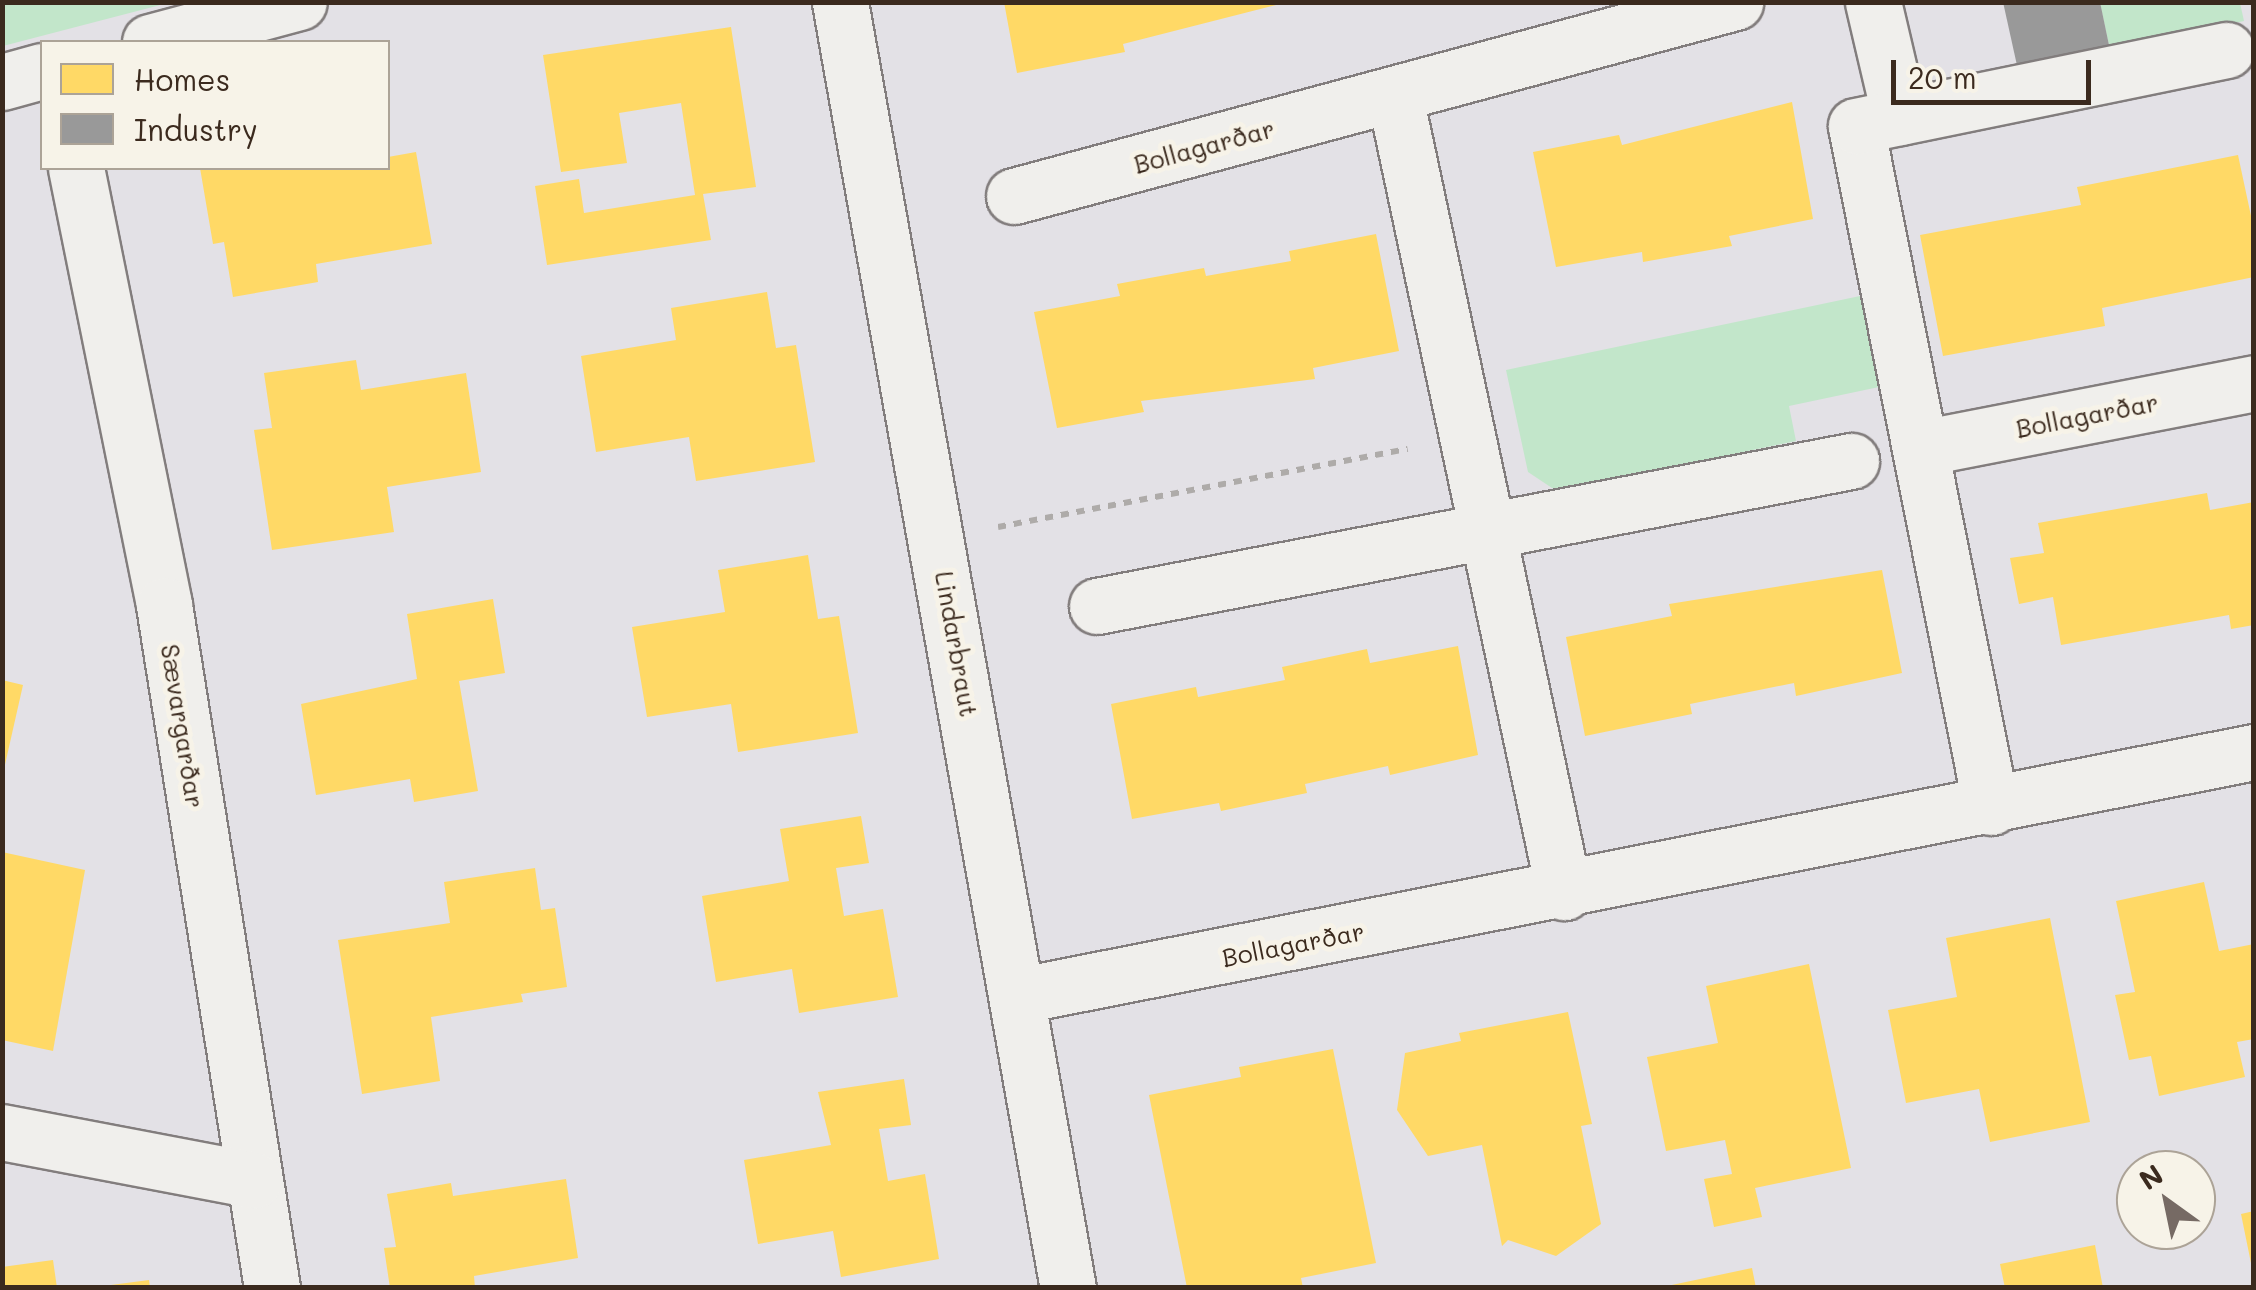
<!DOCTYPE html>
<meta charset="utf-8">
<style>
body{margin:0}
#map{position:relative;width:2256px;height:1290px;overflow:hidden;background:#e3e1e6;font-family:Mali,sans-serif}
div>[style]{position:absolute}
.green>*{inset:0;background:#c2e6ca}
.homes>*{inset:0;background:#ffd966}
.industry>*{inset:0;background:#999}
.path>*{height:6px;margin-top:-3px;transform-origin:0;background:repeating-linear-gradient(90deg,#aeaba9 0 8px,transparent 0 16px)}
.roads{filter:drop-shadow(2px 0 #827d7d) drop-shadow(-2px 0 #827d7d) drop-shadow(0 2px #827d7d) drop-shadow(0 -2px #827d7d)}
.minor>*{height:55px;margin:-27.5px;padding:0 27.5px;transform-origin:27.5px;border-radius:27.5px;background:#f0efec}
.tertiary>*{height:55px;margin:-27.5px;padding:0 27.5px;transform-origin:27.5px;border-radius:27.5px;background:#f0efec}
span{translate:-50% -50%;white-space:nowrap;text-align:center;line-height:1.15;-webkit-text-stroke:10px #f7f3e8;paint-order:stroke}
.street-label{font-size:25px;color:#3b2a1e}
.frame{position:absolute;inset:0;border:5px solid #3b2a1e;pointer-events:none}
.legend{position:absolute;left:40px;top:40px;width:350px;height:130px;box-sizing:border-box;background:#f7f3e8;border:2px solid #aca397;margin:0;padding:12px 18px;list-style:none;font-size:30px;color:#3b2a1e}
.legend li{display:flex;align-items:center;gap:20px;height:50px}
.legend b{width:50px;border:2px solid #aca397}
.north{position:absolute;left:2116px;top:1150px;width:100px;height:100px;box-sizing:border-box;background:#f7f3e8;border:2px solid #aca397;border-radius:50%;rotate:327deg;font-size:28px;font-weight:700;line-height:40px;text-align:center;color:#3b2a1e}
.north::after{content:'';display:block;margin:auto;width:35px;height:45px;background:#766a64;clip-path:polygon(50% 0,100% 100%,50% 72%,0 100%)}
.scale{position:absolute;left:1891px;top:60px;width:200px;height:45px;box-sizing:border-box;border:5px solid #3b2a1e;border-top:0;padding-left:12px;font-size:30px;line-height:35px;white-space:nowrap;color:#3b2a1e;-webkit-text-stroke:8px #f7f3e8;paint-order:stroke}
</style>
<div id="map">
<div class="green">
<i style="clip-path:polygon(3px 2px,168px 2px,168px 3px,3px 46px)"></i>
<i style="clip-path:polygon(2100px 3px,2240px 3px,2244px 21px,2110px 50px)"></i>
<i style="clip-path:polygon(1860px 296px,1879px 387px,1789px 406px,1796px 441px,1572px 488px,1555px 490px,1528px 472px,1506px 370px)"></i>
</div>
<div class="homes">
<i style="clip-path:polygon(1004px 2px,1280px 2px,1280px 4px,1123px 44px,1125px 52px,1017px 73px)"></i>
<i style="clip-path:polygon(731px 27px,756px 187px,703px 194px,711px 240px,547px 265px,535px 186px,579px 179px,584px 213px,695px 195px,681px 103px,619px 113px,627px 163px,561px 172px,543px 55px)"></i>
<i style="clip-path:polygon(1792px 102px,1813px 219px,1729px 236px,1732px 246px,1643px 262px,1642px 252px,1556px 267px,1533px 152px,1619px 135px,1622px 145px)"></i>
<i style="clip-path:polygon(416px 152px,432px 244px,316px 264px,318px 282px,233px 297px,224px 242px,213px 244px,200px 168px,388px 168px,388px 157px)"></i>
<i style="clip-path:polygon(2238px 155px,2254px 230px,2254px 277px,2102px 308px,2105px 326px,1943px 356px,1920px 235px,2081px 205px,2077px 187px)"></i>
<i style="clip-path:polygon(1376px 234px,1399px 351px,1313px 368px,1315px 379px,1141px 401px,1144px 412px,1057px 428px,1034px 312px,1120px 296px,1117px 284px,1204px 268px,1206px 276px,1291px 261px,1289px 251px)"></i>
<i style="clip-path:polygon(767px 292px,776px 348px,796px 345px,815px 462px,696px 481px,689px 437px,596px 452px,581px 356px,676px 340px,671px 308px)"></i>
<i style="clip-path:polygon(356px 360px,361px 390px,466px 373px,481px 472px,387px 487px,394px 532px,272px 550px,254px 430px,272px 428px,264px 373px)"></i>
<i style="clip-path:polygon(2207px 493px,2210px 510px,2254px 502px,2254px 625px,2231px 629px,2229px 615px,2061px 645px,2053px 597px,2019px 604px,2010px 558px,2044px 553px,2038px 523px)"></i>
<i style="clip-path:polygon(808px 555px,818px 619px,839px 616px,858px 733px,738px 752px,731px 704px,647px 717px,632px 627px,725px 612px,718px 570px)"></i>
<i style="clip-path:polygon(1882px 570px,1902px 673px,1796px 696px,1794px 683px,1690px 704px,1692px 714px,1585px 736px,1566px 637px,1672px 616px,1669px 604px)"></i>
<i style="clip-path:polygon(493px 599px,505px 673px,459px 681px,478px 791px,414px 802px,410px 779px,316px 795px,301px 704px,417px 679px,407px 614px)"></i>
<i style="clip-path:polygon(1458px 646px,1478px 755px,1390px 775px,1388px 766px,1305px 784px,1307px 793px,1221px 811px,1219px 803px,1132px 819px,1111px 704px,1196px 687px,1198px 697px,1285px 680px,1282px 667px,1367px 649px,1370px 663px)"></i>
<i style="clip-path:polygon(2px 680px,23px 685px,4px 769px,2px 769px)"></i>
<i style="clip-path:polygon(861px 816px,869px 863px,836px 868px,844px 916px,883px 909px,898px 997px,799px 1013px,792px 969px,716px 982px,702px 896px,789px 881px,780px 829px)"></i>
<i style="clip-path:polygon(2px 852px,85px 870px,53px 1051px,2px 1040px)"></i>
<i style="clip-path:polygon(535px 868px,541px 910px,555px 908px,567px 987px,521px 994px,523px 1002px,431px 1017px,440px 1081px,362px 1094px,338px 940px,450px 923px,444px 882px)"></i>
<i style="clip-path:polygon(2204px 882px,2219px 951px,2254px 944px,2254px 1039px,2237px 1042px,2245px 1077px,2159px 1096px,2151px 1056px,2129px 1060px,2115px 995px,2135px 992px,2116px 901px)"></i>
<i style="clip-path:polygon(2050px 918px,2090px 1122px,1990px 1142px,1979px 1089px,1906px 1103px,1888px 1010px,1957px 997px,1946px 938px)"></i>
<i style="clip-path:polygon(1809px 964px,1851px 1168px,1755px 1188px,1762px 1217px,1714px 1227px,1704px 1179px,1732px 1174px,1725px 1140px,1666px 1151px,1647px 1057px,1718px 1043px,1706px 986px)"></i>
<i style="clip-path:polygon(1568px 1012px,1592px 1124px,1581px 1126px,1601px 1224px,1556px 1256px,1508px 1240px,1502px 1246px,1482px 1145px,1428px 1156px,1397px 1110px,1405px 1053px,1461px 1041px,1459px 1033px)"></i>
<i style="clip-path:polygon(1333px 1049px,1376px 1263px,1301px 1278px,1303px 1288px,1187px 1288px,1149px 1095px,1241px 1077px,1239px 1067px)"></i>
<i style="clip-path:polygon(904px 1079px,911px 1125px,879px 1129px,888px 1181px,925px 1174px,939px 1259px,841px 1277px,833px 1231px,758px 1244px,744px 1160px,831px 1145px,818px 1092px)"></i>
<i style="clip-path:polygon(566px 1179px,578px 1258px,474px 1276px,475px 1288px,390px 1288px,384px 1248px,396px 1247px,387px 1194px,451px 1183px,453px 1196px)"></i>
<i style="clip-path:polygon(2254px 1211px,2254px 1268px,2252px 1268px,2241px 1214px)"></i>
<i style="clip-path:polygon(2095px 1245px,2103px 1288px,2005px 1288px,2000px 1264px)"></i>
<i style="clip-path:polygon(53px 1260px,57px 1288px,2px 1288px,2px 1267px)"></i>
<i style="clip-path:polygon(1752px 1268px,1756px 1288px,1667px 1288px,1667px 1286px)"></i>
<i style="clip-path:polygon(149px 1280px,150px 1288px,112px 1288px,111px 1285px)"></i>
</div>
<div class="industry">
<i style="clip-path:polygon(2003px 2px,2100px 2px,2110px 50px,2018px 70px)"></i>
</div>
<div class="path">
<i style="left:998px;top:527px;width:417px;rotate:-10.8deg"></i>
</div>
<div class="roads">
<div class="minor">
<i style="left:1873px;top:2px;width:118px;rotate:76.8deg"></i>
<i style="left:1395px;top:97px;width:813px;rotate:78deg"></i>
<i style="left:76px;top:168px;width:446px;rotate:78.6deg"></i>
<i style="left:164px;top:605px;width:691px;rotate:81.01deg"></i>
<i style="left:1014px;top:196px;width:747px;rotate:-15.06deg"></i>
<i style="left:1921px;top:448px;width:339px;rotate:-11deg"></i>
<i style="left:1097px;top:606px;width:768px;rotate:-10.89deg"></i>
<i style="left:1991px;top:807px;width:694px;rotate:-101.21deg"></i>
<i style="left:1856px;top:126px;width:378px;rotate:-11.6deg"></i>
<i style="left:1021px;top:995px;width:1257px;rotate:-11.15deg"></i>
<i style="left:2px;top:1132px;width:257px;rotate:10.8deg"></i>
</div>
<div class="tertiary">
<i style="left:840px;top:2px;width:1306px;rotate:79.95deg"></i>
<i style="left:150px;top:42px;width:154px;rotate:-15deg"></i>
<i style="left:2px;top:82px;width:41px;rotate:-15.4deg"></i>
</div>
</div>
<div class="street-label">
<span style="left:1204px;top:146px;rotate:-15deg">Bollagarðar</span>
<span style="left:2087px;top:415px;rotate:-11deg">Bollagarðar</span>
<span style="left:957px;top:644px;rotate:80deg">Lindarbraut</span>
<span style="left:183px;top:726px;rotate:81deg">Sævargarðar</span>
<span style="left:1293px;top:944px;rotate:-11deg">Bollagarðar</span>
</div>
<div class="frame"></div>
<ul class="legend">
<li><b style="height:28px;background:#ffd966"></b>Homes</li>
<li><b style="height:28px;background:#999"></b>Industry</li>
</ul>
<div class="north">N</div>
<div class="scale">20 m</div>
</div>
